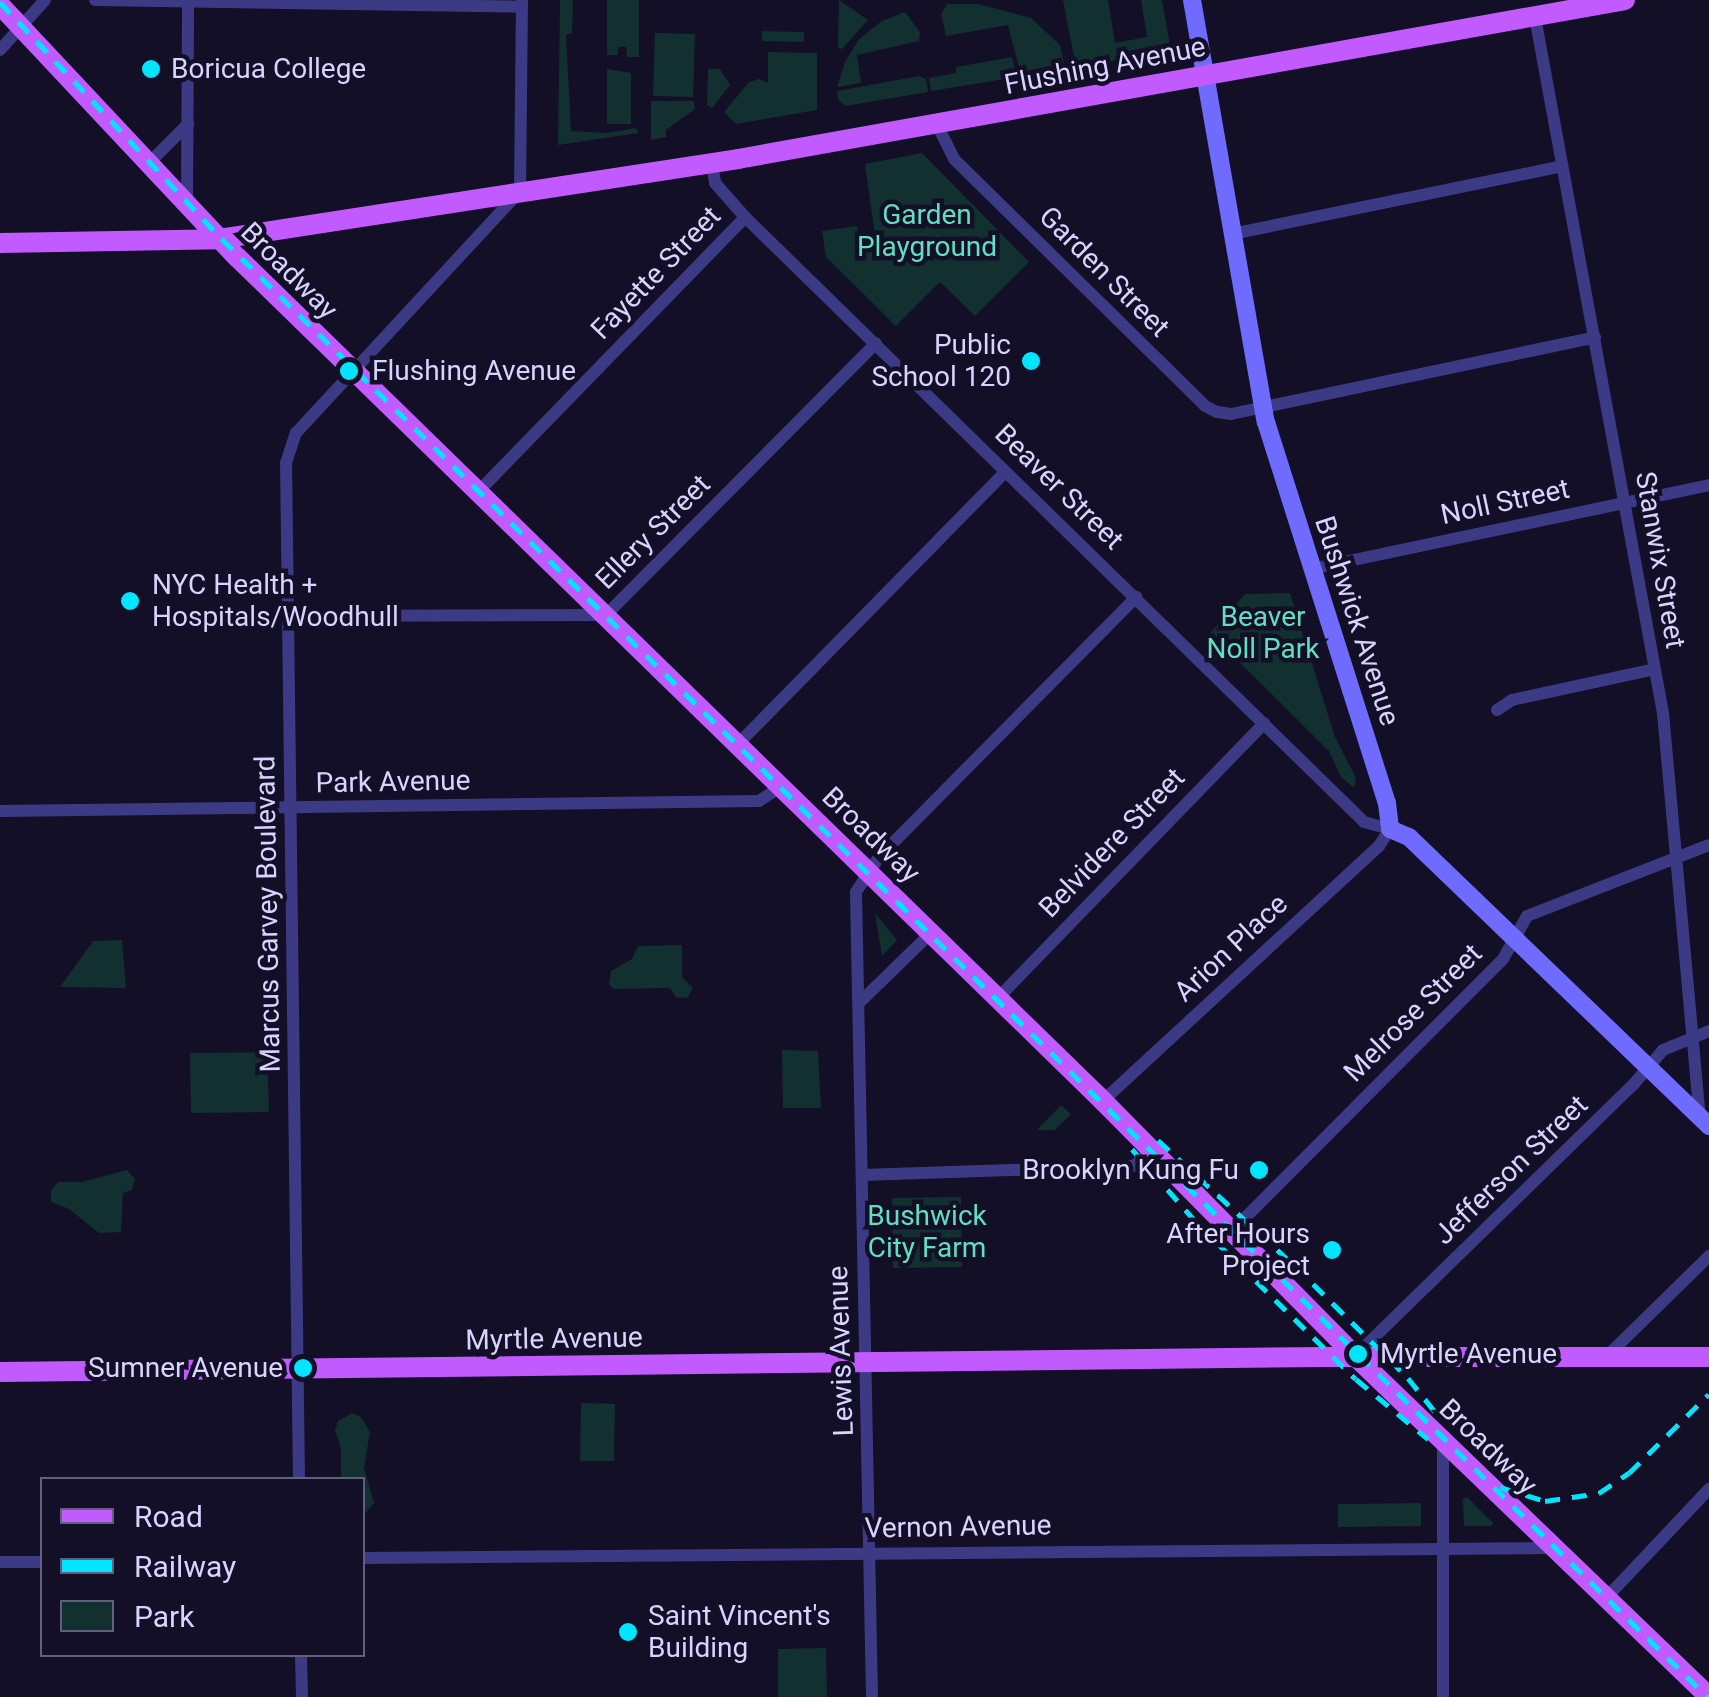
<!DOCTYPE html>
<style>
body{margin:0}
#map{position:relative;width:1709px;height:1697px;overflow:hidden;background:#130f26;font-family:Roboto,sans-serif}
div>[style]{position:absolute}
.green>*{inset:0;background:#12302f}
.minor>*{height:12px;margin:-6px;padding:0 6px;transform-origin:6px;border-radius:6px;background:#3d3a85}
.secondary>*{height:18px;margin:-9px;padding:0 9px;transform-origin:9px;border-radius:9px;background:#6f6bff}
.primary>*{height:20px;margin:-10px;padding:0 10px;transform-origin:10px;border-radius:10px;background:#c25bff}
.rail>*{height:5px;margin-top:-2.5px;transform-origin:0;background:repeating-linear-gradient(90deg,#00e5ff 0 15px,transparent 0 27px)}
.dots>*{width:28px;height:28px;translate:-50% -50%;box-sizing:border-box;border:5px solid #130f26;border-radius:50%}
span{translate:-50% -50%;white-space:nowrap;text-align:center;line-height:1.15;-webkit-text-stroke:9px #130f26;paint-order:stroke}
.street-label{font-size:28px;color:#d9d4ff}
.poi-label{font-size:28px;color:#d9d4ff}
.left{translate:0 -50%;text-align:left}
.right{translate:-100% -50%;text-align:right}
.park-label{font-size:28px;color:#5fe0c0}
.legend{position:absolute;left:40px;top:1477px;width:325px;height:180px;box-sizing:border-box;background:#130f26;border:2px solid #625e7d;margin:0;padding:12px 18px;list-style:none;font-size:30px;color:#d9d4ff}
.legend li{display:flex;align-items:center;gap:20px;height:50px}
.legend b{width:50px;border:2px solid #625e7d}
</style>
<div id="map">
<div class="green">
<i style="clip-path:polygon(560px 0,573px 0,572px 33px,566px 35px,571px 131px,607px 133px,636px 128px,638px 133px,558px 145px)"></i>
<i style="clip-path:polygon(607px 0,639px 0,639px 57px,627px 57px,626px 47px,618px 47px,618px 55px,607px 55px)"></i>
<i style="clip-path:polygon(839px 0,868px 20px,842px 49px,838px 48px)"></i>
<i style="clip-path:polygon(1063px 0,1108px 0,1115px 43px,1147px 37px,1141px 0,1162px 0,1171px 51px,1076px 67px)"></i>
<i style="clip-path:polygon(947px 4px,978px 4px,1031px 18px,1060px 45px,1065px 68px,1021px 75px,1008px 25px,946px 36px,941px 14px)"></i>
<i style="clip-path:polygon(905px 12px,920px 32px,919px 41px,857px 55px,861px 83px,837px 87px,845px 62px,859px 39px,882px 21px)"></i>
<i style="clip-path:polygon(762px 31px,804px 32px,804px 42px,762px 41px)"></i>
<i style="clip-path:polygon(655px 33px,695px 34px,693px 97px,653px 96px)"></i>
<i style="clip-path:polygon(768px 52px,817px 53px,817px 110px,736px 124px,724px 112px,749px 82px,759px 79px,768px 83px)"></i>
<i style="clip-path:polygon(1012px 57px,1017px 77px,931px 91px,929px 78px,956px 73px,956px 67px)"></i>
<i style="clip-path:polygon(607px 69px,631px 73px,631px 124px,607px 124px)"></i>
<i style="clip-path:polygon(708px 69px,720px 69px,730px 85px,712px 108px,707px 105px)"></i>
<i style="clip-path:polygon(919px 76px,926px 79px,928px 92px,845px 106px,838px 99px,837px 91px)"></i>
<i style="clip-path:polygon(651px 101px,694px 101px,695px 109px,666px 130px,666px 137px,651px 140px)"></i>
<i style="clip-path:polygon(922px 153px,1029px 262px,975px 316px,940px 282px,896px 326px,826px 257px,822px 231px,857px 226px,859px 239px,875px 236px,865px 164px)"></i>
<i style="clip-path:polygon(1290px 593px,1335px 737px,1356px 778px,1354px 788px,1341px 777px,1329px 751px,1210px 633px,1245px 594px)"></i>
<i style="clip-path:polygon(875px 913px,897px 940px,882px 956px)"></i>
<i style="clip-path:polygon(122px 940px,126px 988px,60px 987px,93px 941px)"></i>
<i style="clip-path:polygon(682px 945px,682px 977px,693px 988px,687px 998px,676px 997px,670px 988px,613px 989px,609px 984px,611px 971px,632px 959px,638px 946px)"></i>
<i style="clip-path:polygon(782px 1050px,818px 1051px,821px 1108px,783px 1108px)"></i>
<i style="clip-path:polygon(267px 1052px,269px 1112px,191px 1113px,190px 1053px)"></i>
<i style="clip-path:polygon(1061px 1105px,1071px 1114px,1055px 1130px,1037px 1130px)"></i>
<i style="clip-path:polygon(127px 1170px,135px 1179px,132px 1190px,123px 1193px,121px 1232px,99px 1233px,69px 1209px,51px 1202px,51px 1190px,58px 1182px,82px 1182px)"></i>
<i style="clip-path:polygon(961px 1197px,962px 1267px,893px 1268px,892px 1198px)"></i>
<i style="clip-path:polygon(581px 1403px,615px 1404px,614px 1461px,580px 1461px)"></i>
<i style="clip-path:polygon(352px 1413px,361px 1417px,370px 1432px,364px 1468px,374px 1503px,363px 1516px,362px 1480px,341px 1479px,341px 1449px,335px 1430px,338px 1421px)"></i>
<i style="clip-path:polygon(1467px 1497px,1493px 1523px,1491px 1526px,1464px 1526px,1463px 1499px)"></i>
<i style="clip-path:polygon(1421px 1503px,1421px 1526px,1338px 1527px,1338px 1504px)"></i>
<i style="clip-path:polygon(826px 1648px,827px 1697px,778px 1697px,778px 1649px)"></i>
</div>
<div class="minor">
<i style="left:95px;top:0;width:427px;rotate:0.9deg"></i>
<i style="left:1535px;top:17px;width:708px;rotate:79.58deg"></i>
<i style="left:1663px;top:713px;width:407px;rotate:84.8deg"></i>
<i style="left:0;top:50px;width:67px;rotate:-48deg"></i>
<i style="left:937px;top:125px;width:38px;rotate:63deg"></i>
<i style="left:954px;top:159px;width:352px;rotate:44.5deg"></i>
<i style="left:1205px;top:406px;width:13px;rotate:27deg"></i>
<i style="left:1217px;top:412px;width:14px;rotate:8deg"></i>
<i style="left:1231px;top:414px;width:372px;rotate:-11.9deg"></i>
<i style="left:712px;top:163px;width:20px;rotate:81deg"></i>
<i style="left:715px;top:183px;width:45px;rotate:48.6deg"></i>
<i style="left:745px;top:217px;width:866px;rotate:44.34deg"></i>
<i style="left:1364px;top:822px;width:27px;rotate:15deg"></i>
<i style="left:1390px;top:829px;width:20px;rotate:123deg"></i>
<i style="left:1379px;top:846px;width:376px;rotate:137.3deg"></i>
<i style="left:148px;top:164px;width:57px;rotate:-45deg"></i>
<i style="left:187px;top:202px;width:202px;rotate:-89.7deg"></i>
<i style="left:1232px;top:234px;width:337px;rotate:-11.6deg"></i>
<i style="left:477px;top:493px;width:385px;rotate:-45.8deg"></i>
<i style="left:1311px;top:569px;width:407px;rotate:-11.9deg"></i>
<i style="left:287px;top:616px;width:319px;rotate:-0.2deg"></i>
<i style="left:606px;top:615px;width:383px;rotate:-45.2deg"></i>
<i style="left:1497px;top:710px;width:18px;rotate:-34deg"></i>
<i style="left:1512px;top:700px;width:146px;rotate:-12.2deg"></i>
<i style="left:738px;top:744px;width:381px;rotate:-45.5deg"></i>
<i style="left:0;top:811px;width:759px;rotate:-0.75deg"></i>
<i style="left:759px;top:801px;width:27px;rotate:-33deg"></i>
<i style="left:997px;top:999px;width:384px;rotate:-45.9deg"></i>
<i style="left:859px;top:1003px;width:100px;rotate:-44.2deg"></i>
<i style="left:862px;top:1175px;width:272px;rotate:-1.9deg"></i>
<i style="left:1134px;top:1166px;width:24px;rotate:-42deg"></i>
<i style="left:1229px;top:1234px;width:388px;rotate:-45.1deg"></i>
<i style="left:1503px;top:959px;width:49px;rotate:-60.8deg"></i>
<i style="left:1527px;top:916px;width:195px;rotate:-21.3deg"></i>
<i style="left:1355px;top:1356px;width:388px;rotate:-44.3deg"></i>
<i style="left:1633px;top:1085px;width:46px;rotate:-49.4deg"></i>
<i style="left:1663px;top:1050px;width:50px;rotate:-22.4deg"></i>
<i style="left:1605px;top:1358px;width:146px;rotate:-44.4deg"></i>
<i style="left:299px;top:1480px;width:1017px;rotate:-90.73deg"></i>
<i style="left:286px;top:463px;width:32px;rotate:-72deg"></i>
<i style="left:296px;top:433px;width:330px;rotate:-47.2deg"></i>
<i style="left:520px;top:191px;width:191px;rotate:-89.4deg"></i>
<i style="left:362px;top:1558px;width:1191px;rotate:-0.48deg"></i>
<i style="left:0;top:1562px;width:42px"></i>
<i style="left:1607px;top:1597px;width:149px;rotate:-46.6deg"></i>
<i style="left:301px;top:1654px;width:43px;rotate:88.7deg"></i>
<i style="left:872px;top:1697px;width:805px;rotate:-91.14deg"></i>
<i style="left:856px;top:892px;width:42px;rotate:-56.7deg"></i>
<i style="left:879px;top:857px;width:366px;rotate:-45.3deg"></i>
<i style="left:1443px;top:1697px;width:256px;rotate:-90deg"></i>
</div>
<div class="secondary">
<i style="left:1192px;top:0;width:428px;rotate:80.1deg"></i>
<i style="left:1266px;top:422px;width:400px;rotate:72.4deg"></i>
<i style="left:1387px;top:803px;width:26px;rotate:83deg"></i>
<i style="left:1390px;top:829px;width:21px;rotate:23deg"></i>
<i style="left:1409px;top:837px;width:417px;rotate:43.9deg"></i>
</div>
<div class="primary">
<i style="left:0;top:5px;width:346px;rotate:46.8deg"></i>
<i style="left:237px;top:257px;width:1209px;rotate:44.26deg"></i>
<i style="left:1103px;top:1101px;width:359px;rotate:45.3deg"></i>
<i style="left:1355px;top:1356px;width:492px;rotate:43.9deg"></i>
<i style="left:0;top:243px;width:219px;rotate:-1deg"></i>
<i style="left:219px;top:239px;width:525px;rotate:-8.76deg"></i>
<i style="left:738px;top:159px;width:901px;rotate:-10.16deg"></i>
<i style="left:0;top:1372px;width:1327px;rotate:-0.65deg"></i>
<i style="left:1327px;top:1357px;width:382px"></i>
</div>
<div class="rail">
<i style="left:0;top:2px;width:325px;rotate:46.9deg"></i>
<i style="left:222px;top:239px;width:2082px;rotate:44.46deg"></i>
<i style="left:1158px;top:1140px;width:185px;rotate:42.6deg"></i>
<i style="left:1294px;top:1265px;width:161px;rotate:44.7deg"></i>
<i style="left:1408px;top:1378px;width:45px;rotate:51.3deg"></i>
<i style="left:1132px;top:1149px;width:100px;rotate:48.7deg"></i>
<i style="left:1198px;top:1224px;width:221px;rotate:44.5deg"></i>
<i style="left:1356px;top:1379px;width:94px;rotate:39.8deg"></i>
<i style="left:1500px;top:1487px;width:47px;rotate:17.3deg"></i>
<i style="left:1545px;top:1501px;width:55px;rotate:-8.4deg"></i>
<i style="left:1599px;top:1493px;width:36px;rotate:-34deg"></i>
<i style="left:1629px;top:1473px;width:112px;rotate:-44.6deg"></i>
</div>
<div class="dots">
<i style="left:151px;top:69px;background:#00e5ff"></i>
<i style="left:1031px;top:361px;background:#00e5ff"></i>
<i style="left:349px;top:371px;background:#00e5ff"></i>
<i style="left:130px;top:601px;background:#00e5ff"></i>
<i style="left:1259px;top:1170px;background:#00e5ff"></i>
<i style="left:1332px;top:1250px;background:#00e5ff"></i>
<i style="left:1358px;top:1354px;background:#00e5ff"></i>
<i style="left:303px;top:1368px;background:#00e5ff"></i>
<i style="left:628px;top:1632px;background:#00e5ff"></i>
</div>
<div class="street-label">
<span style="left:1105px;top:66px;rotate:-11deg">Flushing Avenue</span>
<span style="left:289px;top:271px;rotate:45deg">Broadway</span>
<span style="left:1104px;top:272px;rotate:45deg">Garden Street</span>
<span style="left:656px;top:273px;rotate:-46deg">Fayette Street</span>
<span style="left:1059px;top:487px;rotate:44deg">Beaver Street</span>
<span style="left:1505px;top:502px;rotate:-12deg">Noll Street</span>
<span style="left:653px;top:532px;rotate:-45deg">Ellery Street</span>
<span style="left:1660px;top:560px;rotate:80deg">Stanwix Street</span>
<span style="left:1357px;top:621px;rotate:72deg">Bushwick Avenue</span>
<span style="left:393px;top:782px;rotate:-1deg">Park Avenue</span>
<span style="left:871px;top:835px;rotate:44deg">Broadway</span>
<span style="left:1112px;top:843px;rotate:-46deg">Belvidere Street</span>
<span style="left:268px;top:914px;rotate:-91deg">Marcus Garvey Boulevard</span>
<span style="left:1231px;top:948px;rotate:-43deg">Arion Place</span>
<span style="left:1413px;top:1013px;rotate:-45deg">Melrose Street</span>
<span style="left:1511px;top:1170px;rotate:-44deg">Jefferson Street</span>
<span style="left:554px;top:1339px;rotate:-1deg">Myrtle Avenue</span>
<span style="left:841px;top:1351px;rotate:-92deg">Lewis Avenue</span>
<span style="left:1488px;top:1447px;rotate:44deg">Broadway</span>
<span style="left:958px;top:1527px;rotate:-1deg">Vernon Avenue</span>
</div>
<div class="poi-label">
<span class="left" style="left:171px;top:69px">Boricua College</span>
<span class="right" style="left:1011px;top:361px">Public<br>School 120</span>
<span class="left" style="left:372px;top:371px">Flushing Avenue</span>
<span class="left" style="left:152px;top:601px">NYC Health +<br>Hospitals/Woodhull</span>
<span class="right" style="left:1239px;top:1170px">Brooklyn Kung Fu</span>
<span class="right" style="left:1310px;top:1250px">After Hours<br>Project</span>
<span class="left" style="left:1380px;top:1354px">Myrtle Avenue</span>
<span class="right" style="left:283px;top:1368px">Sumner Avenue</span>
<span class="left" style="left:648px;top:1632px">Saint Vincent's<br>Building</span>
</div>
<div class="park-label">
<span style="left:927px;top:231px">Garden<br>Playground</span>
<span style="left:1263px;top:633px">Beaver<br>Noll Park</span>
<span style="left:927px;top:1232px">Bushwick<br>City Farm</span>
</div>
<ul class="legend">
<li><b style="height:12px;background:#c25bff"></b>Road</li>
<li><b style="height:12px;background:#00e5ff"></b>Railway</li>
<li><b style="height:28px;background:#12302f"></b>Park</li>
</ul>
</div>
